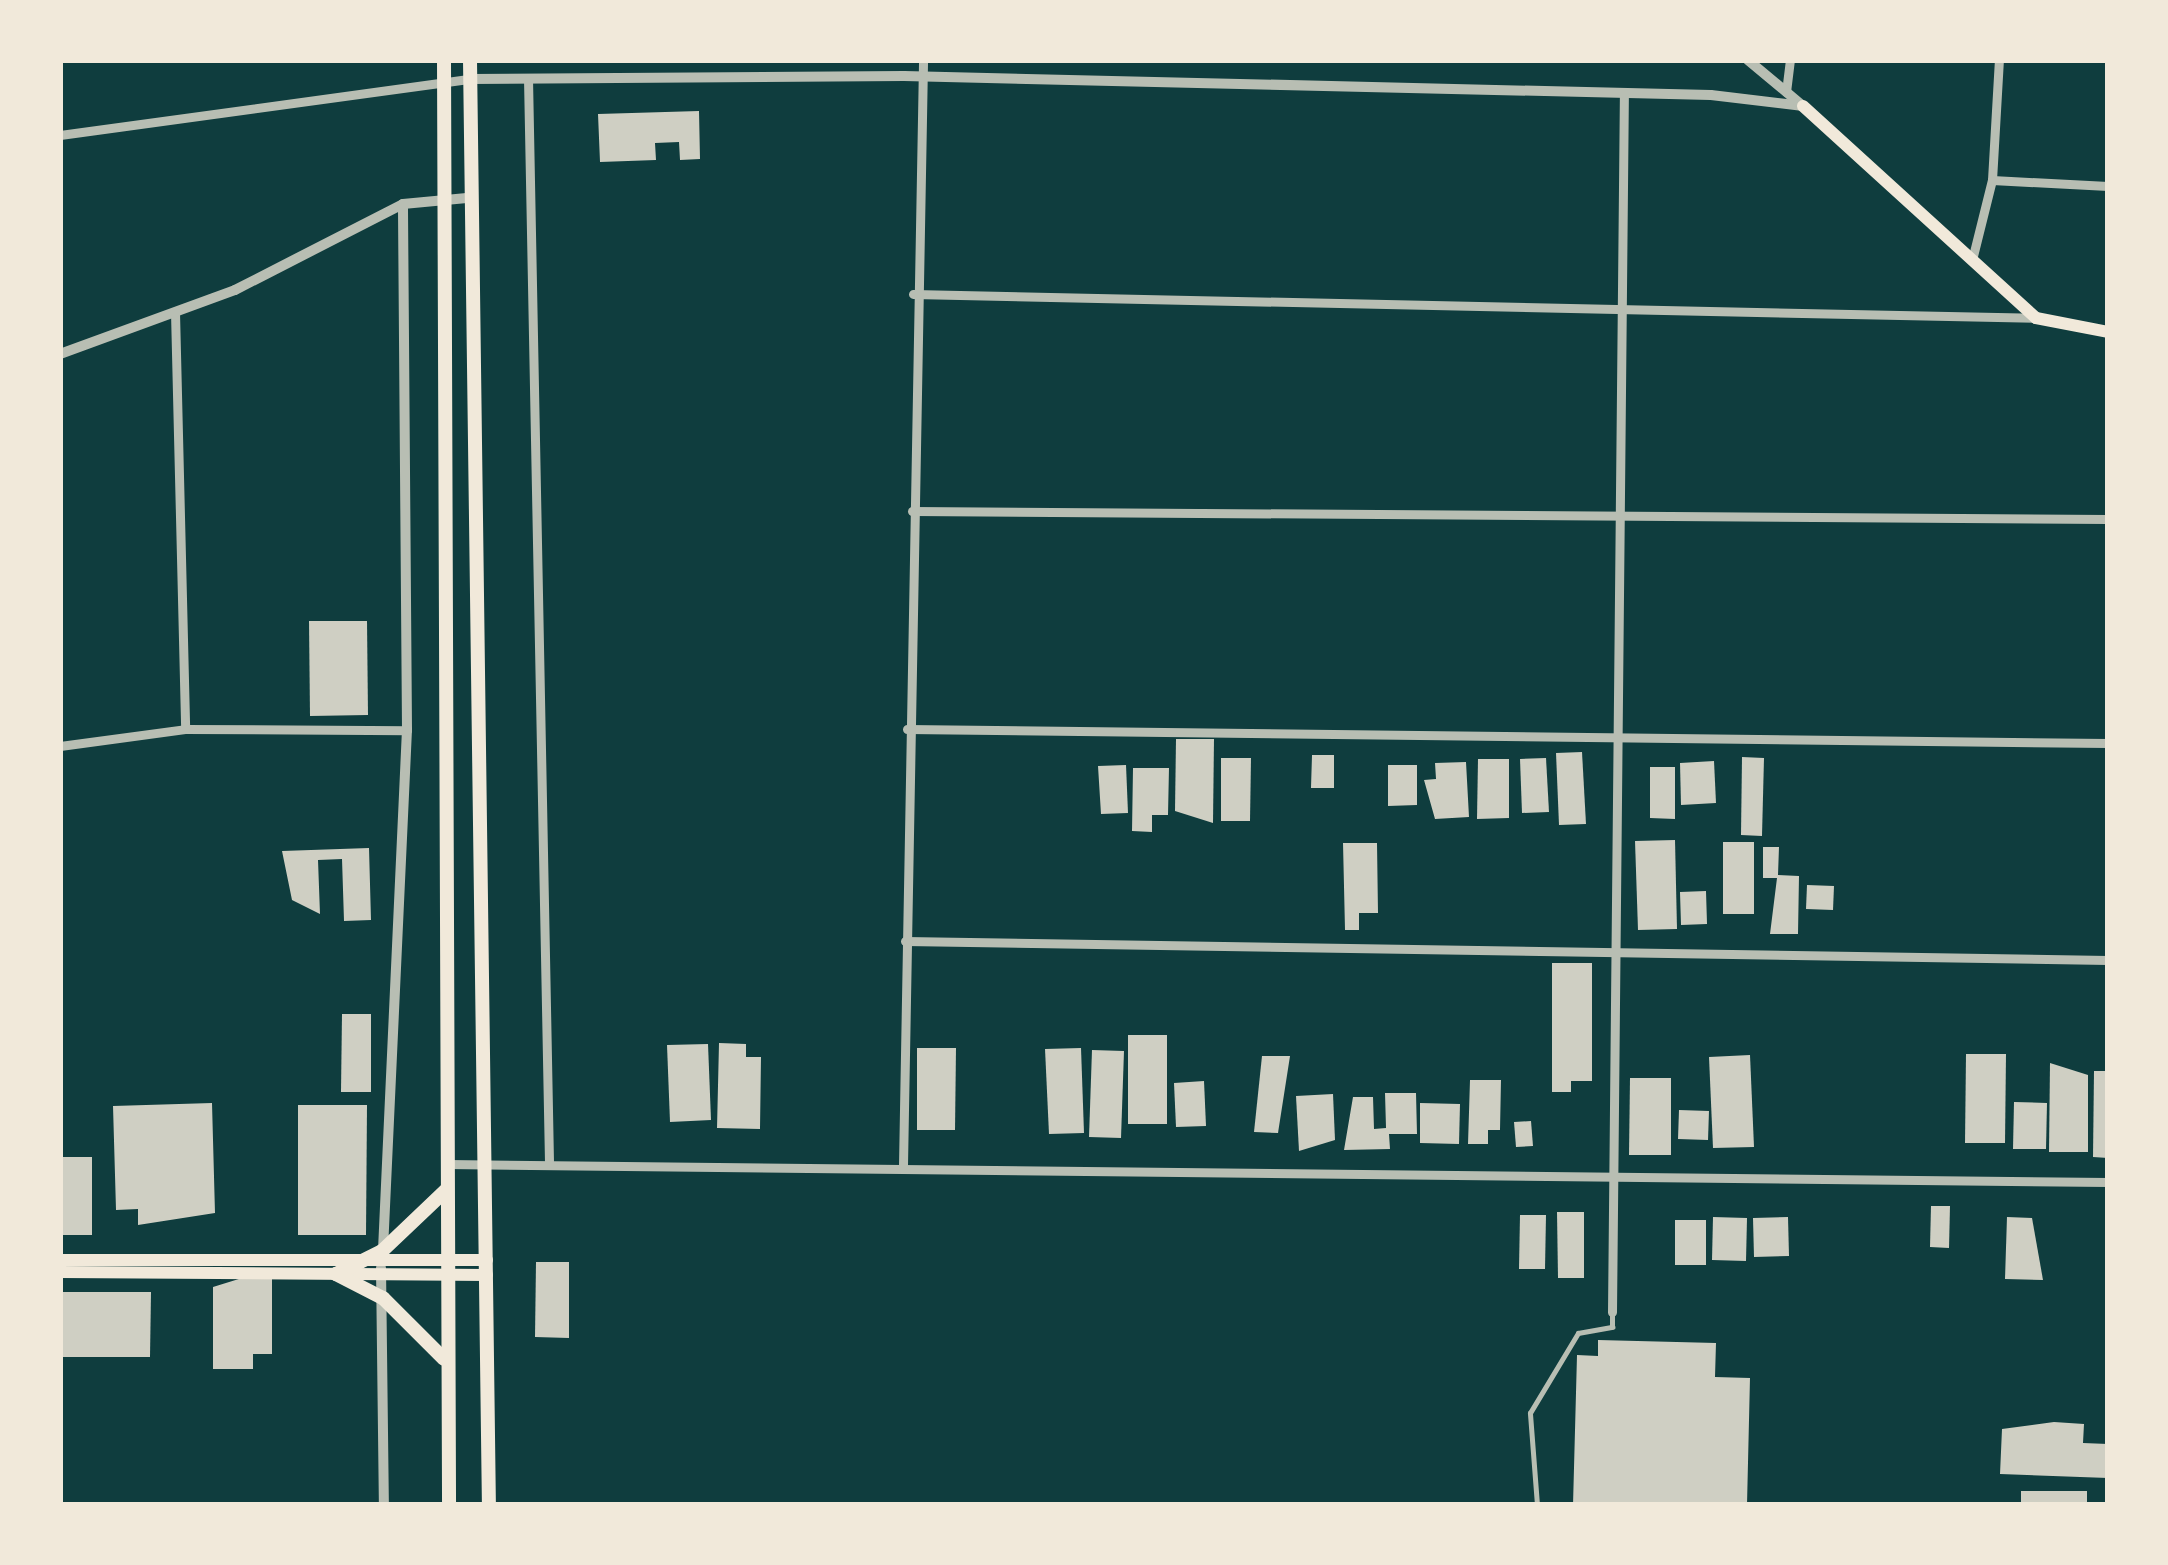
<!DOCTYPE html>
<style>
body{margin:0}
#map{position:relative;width:2168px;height:1565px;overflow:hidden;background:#0f3d3e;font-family:"Exo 2",sans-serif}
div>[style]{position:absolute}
.building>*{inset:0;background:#cfcfc3}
.service>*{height:4.5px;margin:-2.25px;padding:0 2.25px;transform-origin:2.25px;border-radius:2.25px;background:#b8beb3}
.minor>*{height:9px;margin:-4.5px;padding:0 4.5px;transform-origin:4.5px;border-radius:4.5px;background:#b8beb3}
.tertiary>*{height:10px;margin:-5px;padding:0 5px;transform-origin:5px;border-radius:5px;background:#b8beb3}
.secondary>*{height:12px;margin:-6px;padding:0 6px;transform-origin:6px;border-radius:6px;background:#f1e9da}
.trunk>*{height:14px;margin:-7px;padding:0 7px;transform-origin:7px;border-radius:7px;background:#f1e9da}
span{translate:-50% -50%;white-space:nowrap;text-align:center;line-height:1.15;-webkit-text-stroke:12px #f1e9da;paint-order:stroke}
.frame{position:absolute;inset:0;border:63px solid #f1e9da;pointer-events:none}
</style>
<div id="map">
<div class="building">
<i style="clip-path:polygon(699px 111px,700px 159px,680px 160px,679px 142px,655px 143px,656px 160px,600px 162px,598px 114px)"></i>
<i style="clip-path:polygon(309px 621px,367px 621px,368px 715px,310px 716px)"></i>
<i style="clip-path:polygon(1176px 739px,1214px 739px,1213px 823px,1175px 811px)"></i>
<i style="clip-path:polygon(1582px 752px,1586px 824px,1559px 825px,1556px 753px)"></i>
<i style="clip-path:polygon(1312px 755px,1334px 755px,1334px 788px,1311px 788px)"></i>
<i style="clip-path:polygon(1742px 757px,1764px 758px,1762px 836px,1741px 835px)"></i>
<i style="clip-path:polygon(1221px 758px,1251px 758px,1250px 821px,1221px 821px)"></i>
<i style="clip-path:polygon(1546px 758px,1549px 812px,1522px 813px,1520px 759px)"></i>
<i style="clip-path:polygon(1478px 759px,1509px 759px,1509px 818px,1477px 819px)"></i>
<i style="clip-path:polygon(1714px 761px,1716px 803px,1681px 805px,1680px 763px)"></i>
<i style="clip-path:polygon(1466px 762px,1469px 817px,1435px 819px,1424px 780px,1436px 779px,1435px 763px)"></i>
<i style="clip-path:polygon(1126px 765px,1128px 813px,1101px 814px,1098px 766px)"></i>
<i style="clip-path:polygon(1388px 765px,1417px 765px,1417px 805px,1388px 806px)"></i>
<i style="clip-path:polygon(1650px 767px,1675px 767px,1675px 819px,1650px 818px)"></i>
<i style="clip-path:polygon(1133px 768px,1169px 768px,1168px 815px,1152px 815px,1152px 832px,1132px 831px)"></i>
<i style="clip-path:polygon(1675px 840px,1677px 929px,1638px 930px,1635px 841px)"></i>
<i style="clip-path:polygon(1723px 842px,1754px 842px,1754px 914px,1723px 914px)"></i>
<i style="clip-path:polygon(1343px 843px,1377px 843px,1378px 913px,1359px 913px,1359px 930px,1345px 930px)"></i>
<i style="clip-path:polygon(1763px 847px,1779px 847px,1778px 875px,1799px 876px,1798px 934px,1770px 934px,1777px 878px,1763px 878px)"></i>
<i style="clip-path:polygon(369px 848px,371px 920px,344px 921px,342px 859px,318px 860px,320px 914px,292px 900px,282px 851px)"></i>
<i style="clip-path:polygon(1807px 885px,1834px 886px,1833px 910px,1806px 909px)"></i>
<i style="clip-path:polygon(1706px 891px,1707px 924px,1681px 925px,1680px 892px)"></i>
<i style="clip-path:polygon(1552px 963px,1592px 963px,1592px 1081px,1571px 1081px,1571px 1092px,1552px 1092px)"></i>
<i style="clip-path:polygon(342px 1014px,371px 1014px,371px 1092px,341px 1092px)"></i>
<i style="clip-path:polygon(1128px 1035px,1167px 1035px,1167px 1124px,1128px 1124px)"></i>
<i style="clip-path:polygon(719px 1043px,746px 1044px,746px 1057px,761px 1057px,760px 1129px,717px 1128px)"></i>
<i style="clip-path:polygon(708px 1044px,711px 1120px,670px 1122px,667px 1045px)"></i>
<i style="clip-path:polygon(917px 1048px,956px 1048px,955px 1130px,917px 1130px)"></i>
<i style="clip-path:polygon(1081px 1048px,1084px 1133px,1049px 1134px,1045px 1049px)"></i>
<i style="clip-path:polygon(1092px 1050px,1124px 1051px,1121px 1138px,1089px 1137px)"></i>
<i style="clip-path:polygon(1966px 1054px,2006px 1054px,2005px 1143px,1965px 1143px)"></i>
<i style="clip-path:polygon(1750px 1055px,1754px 1147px,1713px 1148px,1709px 1057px)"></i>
<i style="clip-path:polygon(1262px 1056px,1290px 1056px,1278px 1133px,1254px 1132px)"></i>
<i style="clip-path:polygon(2050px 1063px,2088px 1075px,2088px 1152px,2049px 1152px)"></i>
<i style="clip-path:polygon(2094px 1071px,2108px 1071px,2108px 1158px,2093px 1157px)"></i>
<i style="clip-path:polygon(1630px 1078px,1671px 1078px,1671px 1155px,1629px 1155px)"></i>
<i style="clip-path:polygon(1470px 1080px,1501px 1080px,1500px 1130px,1488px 1130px,1488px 1144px,1468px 1144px)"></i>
<i style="clip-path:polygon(1204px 1081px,1206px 1126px,1176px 1127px,1174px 1083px)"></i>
<i style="clip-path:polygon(1385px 1093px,1416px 1093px,1417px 1134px,1389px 1134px,1390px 1149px,1344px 1150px,1353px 1097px,1373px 1097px,1374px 1129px,1386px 1128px)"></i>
<i style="clip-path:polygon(1333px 1094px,1335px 1140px,1299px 1151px,1296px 1096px)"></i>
<i style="clip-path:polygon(2014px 1102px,2047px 1103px,2046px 1149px,2013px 1149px)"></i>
<i style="clip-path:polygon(212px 1103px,215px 1213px,138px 1225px,138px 1209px,116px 1210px,113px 1106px)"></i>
<i style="clip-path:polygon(1420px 1103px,1460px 1104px,1459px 1144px,1420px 1143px)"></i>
<i style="clip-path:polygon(298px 1105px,367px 1105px,366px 1235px,298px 1235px)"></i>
<i style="clip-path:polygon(1679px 1110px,1709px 1111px,1708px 1140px,1678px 1139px)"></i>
<i style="clip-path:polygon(1531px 1121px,1533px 1146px,1516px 1147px,1514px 1122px)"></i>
<i style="clip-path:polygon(60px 1157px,92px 1157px,92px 1235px,60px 1235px)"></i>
<i style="clip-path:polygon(1931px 1206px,1950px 1206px,1949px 1248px,1930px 1247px)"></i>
<i style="clip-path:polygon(1557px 1212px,1584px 1212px,1584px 1278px,1558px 1278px)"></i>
<i style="clip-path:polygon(1520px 1215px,1546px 1215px,1545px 1269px,1519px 1269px)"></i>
<i style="clip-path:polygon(1713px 1217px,1747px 1218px,1746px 1261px,1712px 1260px)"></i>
<i style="clip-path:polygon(1788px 1217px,1789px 1256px,1754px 1257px,1753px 1218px)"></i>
<i style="clip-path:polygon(2007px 1217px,2032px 1218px,2043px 1280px,2005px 1279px)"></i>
<i style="clip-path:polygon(1675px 1220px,1706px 1220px,1706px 1265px,1675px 1265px)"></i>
<i style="clip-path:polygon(536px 1262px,569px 1262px,569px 1338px,535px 1337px)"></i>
<i style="clip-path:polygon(242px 1278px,272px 1278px,272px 1354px,253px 1354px,253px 1369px,213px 1369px,213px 1287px)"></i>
<i style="clip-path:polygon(60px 1292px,151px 1292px,150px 1357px,60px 1357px)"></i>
<i style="clip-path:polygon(1598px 1340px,1716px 1343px,1715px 1377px,1750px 1378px,1747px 1505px,1573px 1505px,1577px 1355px,1598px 1356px)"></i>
<i style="clip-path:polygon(2054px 1422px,2084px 1424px,2083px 1443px,2108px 1444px,2108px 1478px,2000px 1474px,2002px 1429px)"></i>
<i style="clip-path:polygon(2021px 1491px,2087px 1491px,2087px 1505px,2021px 1505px)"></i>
</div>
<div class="service">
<i style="left:1537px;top:1505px;width:92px;rotate:-94.4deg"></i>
<i style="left:1530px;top:1413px;width:93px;rotate:-59deg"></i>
<i style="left:1578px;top:1333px;width:35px;rotate:-10deg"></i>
<i style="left:1612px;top:1327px;width:14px;rotate:-90deg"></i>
</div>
<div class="minor">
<i style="left:528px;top:78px;width:1083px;rotate:88.89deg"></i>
<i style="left:1786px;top:92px;width:32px;rotate:-83deg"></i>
<i style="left:60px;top:135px;width:414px;rotate:-7.8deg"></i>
<i style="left:1992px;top:180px;width:116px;rotate:3deg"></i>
<i style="left:1972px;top:260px;width:82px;rotate:-76deg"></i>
<i style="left:1992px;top:180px;width:120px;rotate:-86.7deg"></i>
<i style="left:913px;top:294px;width:1123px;rotate:1.22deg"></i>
<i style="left:175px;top:312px;width:417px;rotate:88.6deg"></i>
<i style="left:185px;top:729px;width:222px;rotate:0.3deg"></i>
<i style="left:912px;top:511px;width:1196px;rotate:0.38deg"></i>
<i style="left:907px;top:729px;width:1201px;rotate:0.67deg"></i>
<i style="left:60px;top:746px;width:126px;rotate:-7.7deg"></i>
<i style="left:905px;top:941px;width:1203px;rotate:0.9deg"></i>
<i style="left:446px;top:1164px;width:1662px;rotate:0.62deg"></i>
<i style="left:903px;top:1165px;width:1105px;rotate:-88.96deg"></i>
<i style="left:1612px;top:1312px;width:1218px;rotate:-89.44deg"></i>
</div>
<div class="tertiary">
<i style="left:470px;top:79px;width:434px;rotate:-0.4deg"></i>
<i style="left:904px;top:76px;width:807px;rotate:1.35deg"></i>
<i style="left:1711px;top:95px;width:93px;rotate:6.8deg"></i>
<i style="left:1803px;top:106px;width:72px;rotate:-140.1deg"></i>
<i style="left:60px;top:354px;width:186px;rotate:-20.1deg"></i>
<i style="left:235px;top:290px;width:189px;rotate:-27.1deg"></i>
<i style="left:403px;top:204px;width:64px;rotate:-5.4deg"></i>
<i style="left:383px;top:1250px;width:521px;rotate:-87.36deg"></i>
<i style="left:407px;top:730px;width:526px;rotate:-90.44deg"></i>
<i style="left:381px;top:1268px;width:237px;rotate:89.3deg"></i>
</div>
<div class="secondary">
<i style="left:1803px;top:106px;width:315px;rotate:42.3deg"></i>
<i style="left:2036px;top:318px;width:73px;rotate:11deg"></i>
<i style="left:60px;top:1260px;width:427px"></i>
<i style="left:60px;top:1272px;width:427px;rotate:0.4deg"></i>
</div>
<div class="trunk">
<i style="left:444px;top:60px;width:1445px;rotate:89.8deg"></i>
<i style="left:470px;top:60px;width:1445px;rotate:89.25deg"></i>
<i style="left:336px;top:1274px;width:51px;rotate:-26.6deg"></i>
<i style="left:382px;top:1251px;width:88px;rotate:-43.6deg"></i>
<i style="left:336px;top:1274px;width:53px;rotate:27.1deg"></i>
<i style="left:383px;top:1298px;width:86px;rotate:45deg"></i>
</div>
<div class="frame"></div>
</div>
